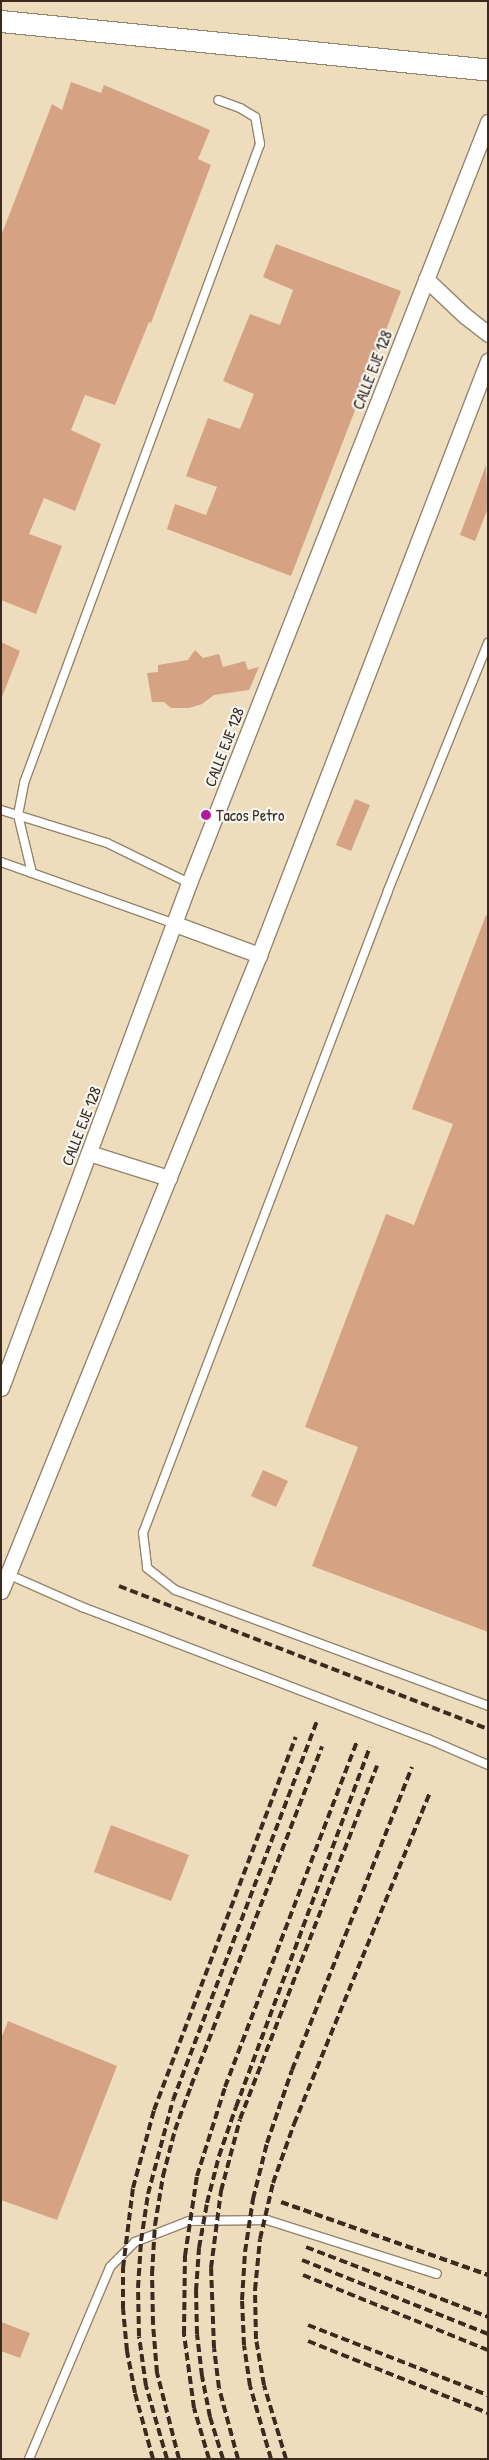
<!DOCTYPE html>
<style>
body{margin:0}
#map{position:relative;width:489px;height:2460px;overflow:hidden;background:#eeddbc;font-family:"Patrick Hand",sans-serif}
div>[style]{position:absolute}
.building>*{inset:0;background:#d5a384}
.roads{filter:drop-shadow(1px 0 #94846d) drop-shadow(-1px 0 #94846d) drop-shadow(0 1px #94846d) drop-shadow(0 -1px #94846d)}
.lane>*{height:8px;margin:-4px;padding:0 4px;transform-origin:4px;border-radius:4px;background:#fff}
.street>*{height:15px;margin:-7.5px;padding:0 7.5px;transform-origin:7.5px;border-radius:7.5px;background:#fff}
.secondary>*{height:21px;margin:-10.5px;padding:0 10.5px;transform-origin:10.5px;border-radius:10.5px;background:#fff}
.rail>*{height:4px;margin-top:-2px;transform-origin:0;background:repeating-linear-gradient(90deg,#3b2a1e 0 8px,transparent 0 12px)}
.dots>*{width:14px;height:14px;translate:-50% -50%;box-sizing:border-box;border:2px solid #f6f6f2;border-radius:50%}
span{translate:-50% -50%;white-space:nowrap;text-align:center;line-height:1.15;-webkit-text-stroke:4.5px #f6f6f2;paint-order:stroke}
.street-label{font-size:16px;color:#3b2a1e}
.poi-label{font-size:16px;color:#3b2a1e}
.left{translate:0 -50%;text-align:left}
.frame{position:absolute;inset:0;border:2px solid #3b2a1e;pointer-events:none}
</style>
<div id="map">
<div class="building">
<i style="clip-path:polygon(71px 82px,101px 93px,104px 85px,210px 130px,198px 159px,211px 165px,151px 323px,149px 322px,115px 405px,85px 395px,71px 430px,101px 444px,75px 511px,44px 498px,29px 534px,62px 546px,36px 614px,1px 600px,1px 236px,52px 104px,62px 110px)"></i>
<i style="clip-path:polygon(276px 244px,401px 291px,291px 576px,167px 529px,175px 504px,206px 515px,217px 487px,186px 476px,208px 418px,240px 429px,254px 394px,223px 381px,250px 314px,280px 325px,293px 290px,263px 277px)"></i>
<i style="clip-path:polygon(486px 465px,488px 508px,475px 541px,460px 535px)"></i>
<i style="clip-path:polygon(1px 642px,20px 651px,2px 697px,1px 697px)"></i>
<i style="clip-path:polygon(195px 650px,203px 658px,219px 654px,223px 667px,245px 661px,248px 670px,259px 667px,249px 690px,214px 695px,202px 704px,189px 708px,171px 708px,164px 702px,152px 702px,147px 673px,158px 672px,158px 665px,188px 660px)"></i>
<i style="clip-path:polygon(355px 799px,370px 805px,351px 851px,336px 845px)"></i>
<i style="clip-path:polygon(486px 915px,488px 916px,488px 1632px,312px 1566px,358px 1447px,305px 1427px,386px 1214px,414px 1225px,453px 1124px,412px 1109px)"></i>
<i style="clip-path:polygon(263px 1470px,288px 1481px,276px 1507px,251px 1496px)"></i>
<i style="clip-path:polygon(111px 1825px,189px 1855px,171px 1901px,94px 1872px)"></i>
<i style="clip-path:polygon(8px 2021px,117px 2066px,57px 2220px,1px 2200px,1px 2039px)"></i>
<i style="clip-path:polygon(1px 2322px,30px 2333px,20px 2358px,1px 2351px)"></i>
</div>
<div class="roads">
<div class="lane">
<i style="left:488px;top:643px;width:267px;rotate:112deg"></i>
<i style="left:388px;top:891px;width:687px;rotate:110.89deg"></i>
<i style="left:143px;top:1533px;width:35px;rotate:83deg"></i>
<i style="left:147px;top:1568px;width:36px;rotate:38deg"></i>
<i style="left:175px;top:1590px;width:334px;rotate:20.3deg"></i>
<i style="left:1px;top:810px;width:111px;rotate:17.3deg"></i>
<i style="left:107px;top:843px;width:91px;rotate:26deg"></i>
<i style="left:1px;top:862px;width:185px;rotate:19.6deg"></i>
<i style="left:32px;top:873px;width:60px;rotate:-103.6deg"></i>
<i style="left:18px;top:815px;width:33px;rotate:-79deg"></i>
<i style="left:24px;top:783px;width:681px;rotate:-69.73deg"></i>
<i style="left:260px;top:144px;width:27px;rotate:-100deg"></i>
<i style="left:255px;top:117px;width:17px;rotate:-149deg"></i>
<i style="left:240px;top:108px;width:23px;rotate:-160deg"></i>
<i style="left:5px;top:1573px;width:84px;rotate:23.8deg"></i>
<i style="left:82px;top:1607px;width:370px;rotate:20.9deg"></i>
<i style="left:428px;top:1739px;width:65px;rotate:23.4deg"></i>
<i style="left:29px;top:2459px;width:208px;rotate:-67.1deg"></i>
<i style="left:110px;top:2267px;width:35px;rotate:-45deg"></i>
<i style="left:135px;top:2242px;width:58px;rotate:-21.3deg"></i>
<i style="left:189px;top:2221px;width:78px;rotate:-0.7deg"></i>
<i style="left:267px;top:2220px;width:178px;rotate:17.6deg"></i>
</div>
<div class="street">
<i style="left:426px;top:279px;width:52px;rotate:43.5deg"></i>
<i style="left:464px;top:315px;width:31px;rotate:38deg"></i>
<i style="left:175px;top:924px;width:90px;rotate:20.3deg"></i>
<i style="left:89px;top:1153px;width:84px;rotate:17.4deg"></i>
<i style="left:1px;top:1388px;width:539px;rotate:-69.58deg"></i>
<i style="left:189px;top:883px;width:818px;rotate:-68.55deg"></i>
<i style="left:1px;top:1591px;width:686px;rotate:-67.92deg"></i>
<i style="left:259px;top:955px;width:637px;rotate:-68.92deg"></i>
</div>
<div class="secondary">
<i style="left:1px;top:21px;width:489px;rotate:5.7deg"></i>
</div>
</div>
<div class="rail">
<i style="left:119px;top:1586px;width:396px;rotate:21.2deg"></i>
<i style="left:281px;top:2202px;width:219px;rotate:19.4deg"></i>
<i style="left:306px;top:2247px;width:195px;rotate:21deg"></i>
<i style="left:302px;top:2260px;width:200px;rotate:21.7deg"></i>
<i style="left:303px;top:2275px;width:200px;rotate:22.1deg"></i>
<i style="left:308px;top:2325px;width:193px;rotate:21.3deg"></i>
<i style="left:308px;top:2341px;width:194px;rotate:21.8deg"></i>
<i style="left:153px;top:2459px;width:68px;rotate:-105.3deg"></i>
<i style="left:135px;top:2393px;width:43px;rotate:-100.8deg"></i>
<i style="left:127px;top:2351px;width:42px;rotate:-95.4deg"></i>
<i style="left:123px;top:2309px;width:41px;rotate:-90deg"></i>
<i style="left:123px;top:2268px;width:81px;rotate:-82.9deg"></i>
<i style="left:133px;top:2188px;width:81px;rotate:-74.9deg"></i>
<i style="left:154px;top:2110px;width:399px;rotate:-69.2deg"></i>
<i style="left:167px;top:2459px;width:76px;rotate:-106deg"></i>
<i style="left:146px;top:2386px;width:50px;rotate:-98deg"></i>
<i style="left:139px;top:2336px;width:48px;rotate:-91.2deg"></i>
<i style="left:138px;top:2288px;width:47px;rotate:-86.3deg"></i>
<i style="left:141px;top:2241px;width:48px;rotate:-81.5deg"></i>
<i style="left:148px;top:2194px;width:97px;rotate:-75.1deg"></i>
<i style="left:173px;top:2100px;width:405px;rotate:-69.2deg"></i>
<i style="left:179px;top:2459px;width:89px;rotate:-104.3deg"></i>
<i style="left:157px;top:2373px;width:49px;rotate:-94.7deg"></i>
<i style="left:153px;top:2324px;width:50px;rotate:-91.1deg"></i>
<i style="left:152px;top:2274px;width:49px;rotate:-86.5deg"></i>
<i style="left:155px;top:2225px;width:50px;rotate:-80.7deg"></i>
<i style="left:163px;top:2176px;width:48px;rotate:-75.4deg"></i>
<i style="left:175px;top:2130px;width:47px;rotate:-70deg"></i>
<i style="left:191px;top:2086px;width:364px;rotate:-68.9deg"></i>
<i style="left:209px;top:2459px;width:53px;rotate:-106.4deg"></i>
<i style="left:194px;top:2408px;width:75px;rotate:-97.7deg"></i>
<i style="left:184px;top:2334px;width:78px;rotate:-89.3deg"></i>
<i style="left:185px;top:2256px;width:81px;rotate:-81.5deg"></i>
<i style="left:197px;top:2176px;width:93px;rotate:-72.5deg"></i>
<i style="left:225px;top:2087px;width:370px;rotate:-69.1deg"></i>
<i style="left:223px;top:2459px;width:44px;rotate:-107.2deg"></i>
<i style="left:210px;top:2417px;width:42px;rotate:-101deg"></i>
<i style="left:202px;top:2376px;width:42px;rotate:-96.8deg"></i>
<i style="left:197px;top:2334px;width:43px;rotate:-91.3deg"></i>
<i style="left:196px;top:2291px;width:43px;rotate:-86deg"></i>
<i style="left:199px;top:2248px;width:46px;rotate:-79.9deg"></i>
<i style="left:207px;top:2203px;width:49px;rotate:-75.7deg"></i>
<i style="left:219px;top:2156px;width:52px;rotate:-70.9deg"></i>
<i style="left:236px;top:2107px;width:384px;rotate:-69.6deg"></i>
<i style="left:238px;top:2459px;width:73px;rotate:-105deg"></i>
<i style="left:219px;top:2388px;width:40px;rotate:-97.1deg"></i>
<i style="left:214px;top:2348px;width:80px;rotate:-92.1deg"></i>
<i style="left:211px;top:2268px;width:78px;rotate:-82.6deg"></i>
<i style="left:221px;top:2191px;width:74px;rotate:-75.2deg"></i>
<i style="left:240px;top:2119px;width:379px;rotate:-68.8deg"></i>
<i style="left:271px;top:2459px;width:76px;rotate:-106deg"></i>
<i style="left:250px;top:2386px;width:41px;rotate:-98.3deg"></i>
<i style="left:244px;top:2345px;width:45px;rotate:-92.5deg"></i>
<i style="left:242px;top:2300px;width:48px;rotate:-86.4deg"></i>
<i style="left:245px;top:2252px;width:54px;rotate:-81.4deg"></i>
<i style="left:253px;top:2199px;width:58px;rotate:-76deg"></i>
<i style="left:267px;top:2143px;width:77px;rotate:-71.1deg"></i>
<i style="left:292px;top:2070px;width:326px;rotate:-68.4deg"></i>
<i style="left:286px;top:2459px;width:77px;rotate:-106.6deg"></i>
<i style="left:264px;top:2385px;width:47px;rotate:-99.9deg"></i>
<i style="left:256px;top:2339px;width:49px;rotate:-91.2deg"></i>
<i style="left:255px;top:2290px;width:51px;rotate:-84.4deg"></i>
<i style="left:260px;top:2239px;width:57px;rotate:-76.9deg"></i>
<i style="left:273px;top:2183px;width:63px;rotate:-70.4deg"></i>
<i style="left:294px;top:2124px;width:358px;rotate:-67.7deg"></i>
</div>
<div class="dots">
<i style="left:206px;top:815px;background:#b5179e"></i>
</div>
<div class="street-label">
<span style="left:372px;top:370px;rotate:-69deg">CALLE EJE 128</span>
<span style="left:224px;top:747px;rotate:-69deg">CALLE EJE 128</span>
<span style="left:81px;top:1126px;rotate:-69deg">CALLE EJE 128</span>
</div>
<div class="poi-label">
<span class="left" style="left:216px;top:815px">Tacos Petro</span>
</div>
<div class="frame"></div>
</div>
